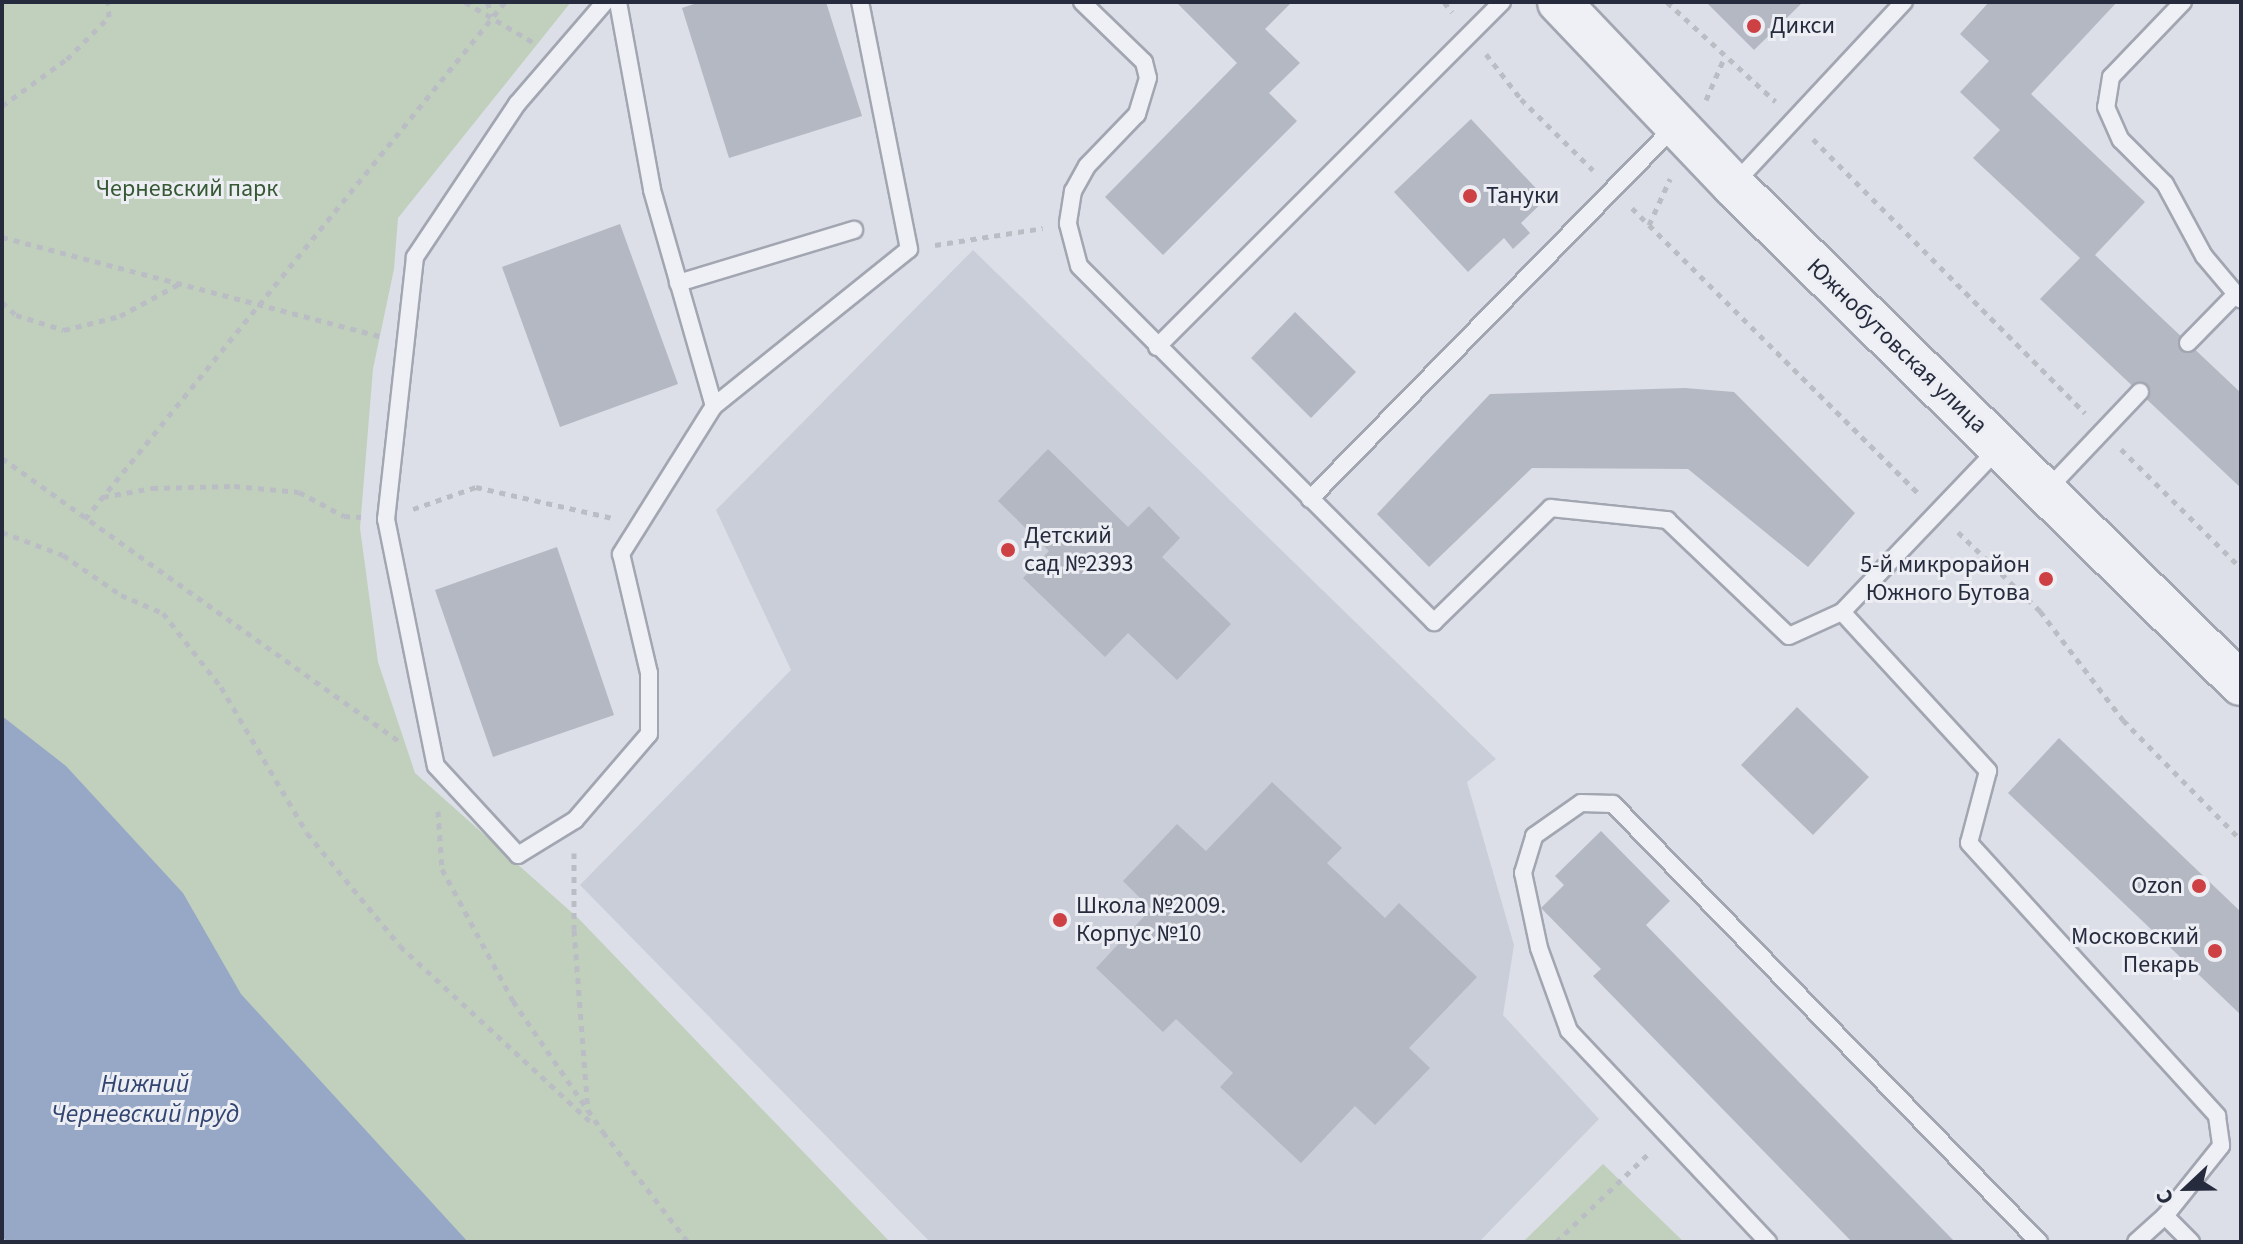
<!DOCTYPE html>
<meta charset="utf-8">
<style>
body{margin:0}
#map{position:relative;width:2243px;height:1244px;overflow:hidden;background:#dcdfe7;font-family:"Source Sans 3",sans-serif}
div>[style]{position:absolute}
.built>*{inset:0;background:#caced8}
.green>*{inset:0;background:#c0d0bd}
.water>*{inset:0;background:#97a8c7}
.building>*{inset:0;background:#b4b8c3}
.path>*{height:5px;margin-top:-2.5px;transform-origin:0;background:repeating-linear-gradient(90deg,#bbbdc5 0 6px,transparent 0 12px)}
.roads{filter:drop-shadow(2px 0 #a2a6b1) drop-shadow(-2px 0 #a2a6b1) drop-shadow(0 2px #a2a6b1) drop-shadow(0 -2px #a2a6b1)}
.service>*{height:16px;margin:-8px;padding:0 8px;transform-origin:8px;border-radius:8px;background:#eff0f5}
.tertiary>*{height:42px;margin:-21px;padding:0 21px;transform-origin:21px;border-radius:21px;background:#eff0f5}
.dots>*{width:22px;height:22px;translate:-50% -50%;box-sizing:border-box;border:4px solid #eceef4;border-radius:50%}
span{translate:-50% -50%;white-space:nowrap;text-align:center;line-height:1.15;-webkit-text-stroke:6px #eceef4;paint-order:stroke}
.poi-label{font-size:24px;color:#262c3d}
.left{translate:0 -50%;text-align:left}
.right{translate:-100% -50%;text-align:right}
.park-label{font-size:24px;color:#365833}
.street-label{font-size:24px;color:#262c3d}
.water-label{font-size:26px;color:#314570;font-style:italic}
.frame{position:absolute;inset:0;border:4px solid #262c3d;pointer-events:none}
.north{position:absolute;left:2147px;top:1148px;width:80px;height:80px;-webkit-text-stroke:6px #eceef4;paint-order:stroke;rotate:248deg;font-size:22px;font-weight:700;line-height:32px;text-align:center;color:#262c3d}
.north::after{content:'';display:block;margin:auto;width:28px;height:36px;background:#262c3d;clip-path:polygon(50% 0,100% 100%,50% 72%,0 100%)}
</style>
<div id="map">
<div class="built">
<i style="clip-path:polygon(973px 250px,1496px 759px,1467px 782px,1514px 945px,1503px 1015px,1599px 1119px,1479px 1242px,930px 1242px,580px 885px,791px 670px,716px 510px)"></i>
</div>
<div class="green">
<i style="clip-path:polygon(2px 2px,571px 2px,398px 218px,394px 269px,373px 369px,360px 528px,378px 662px,415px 773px,579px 919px,890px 1242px,2px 1242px)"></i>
<i style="clip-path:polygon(1603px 1164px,1684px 1242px,1523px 1242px)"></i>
</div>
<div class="water">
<i style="clip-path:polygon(2px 716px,66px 766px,183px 893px,241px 994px,468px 1242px,7px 1242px,2px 1236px)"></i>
</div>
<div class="building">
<i style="clip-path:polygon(700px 2px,826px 2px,862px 116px,729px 158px,682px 8px)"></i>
<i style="clip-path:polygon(1176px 2px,1292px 2px,1265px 29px,1300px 63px,1269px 93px,1297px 121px,1163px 255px,1105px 197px,1237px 63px)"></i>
<i style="clip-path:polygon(1706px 2px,1803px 2px,1754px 50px)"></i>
<i style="clip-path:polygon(1989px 2px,2117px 2px,2031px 94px,2145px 202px,2095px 255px,2241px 393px,2241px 488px,2040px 299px,2080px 258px,1973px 158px,2000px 130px,1960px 92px,1989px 61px,1960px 34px)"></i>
<i style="clip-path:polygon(1471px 119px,1546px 199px,1521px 223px,1530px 233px,1513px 249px,1504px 238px,1468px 272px,1394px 192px)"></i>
<i style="clip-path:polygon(620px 224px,678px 384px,560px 427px,502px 267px)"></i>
<i style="clip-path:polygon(1295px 312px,1356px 372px,1311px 418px,1251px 358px)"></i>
<i style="clip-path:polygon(1685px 388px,1734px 392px,1855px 513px,1808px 567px,1688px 469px,1532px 468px,1429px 567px,1377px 514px,1490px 394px)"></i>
<i style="clip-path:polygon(1048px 449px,1128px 527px,1149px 506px,1180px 538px,1162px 557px,1231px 624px,1177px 680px,1128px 633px,1105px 657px,1023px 578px,1049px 551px,998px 501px)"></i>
<i style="clip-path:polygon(557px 547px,614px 715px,493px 757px,435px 590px)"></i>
<i style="clip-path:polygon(1797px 707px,1869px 777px,1813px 835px,1741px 765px)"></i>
<i style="clip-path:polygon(2059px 738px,2241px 912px,2241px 1015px,2008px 793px)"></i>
<i style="clip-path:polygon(1272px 782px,1342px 848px,1327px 863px,1385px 918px,1399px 903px,1477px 977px,1409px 1048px,1430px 1068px,1375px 1125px,1355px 1106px,1301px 1163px,1220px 1087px,1233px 1073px,1176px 1019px,1163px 1032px,1096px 968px,1151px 909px,1123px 881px,1177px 824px,1206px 851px)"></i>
<i style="clip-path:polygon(1601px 831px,1670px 901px,1646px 925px,1955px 1242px,1852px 1242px,1593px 976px,1601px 969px,1541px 908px,1564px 885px,1555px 876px)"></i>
</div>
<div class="path">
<i style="left:465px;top:2px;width:82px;rotate:30.6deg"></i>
<i style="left:487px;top:2px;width:15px;rotate:67deg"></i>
<i style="left:1444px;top:2px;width:13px;rotate:51deg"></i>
<i style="left:1667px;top:2px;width:147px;rotate:42.5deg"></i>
<i style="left:1486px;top:54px;width:57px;rotate:52.1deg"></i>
<i style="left:1521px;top:99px;width:101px;rotate:44.6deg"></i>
<i style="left:1706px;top:100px;width:48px;rotate:-66.6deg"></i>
<i style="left:2px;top:106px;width:80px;rotate:-35.9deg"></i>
<i style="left:67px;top:59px;width:59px;rotate:-45deg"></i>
<i style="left:109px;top:17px;width:15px;rotate:-94deg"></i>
<i style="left:1813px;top:139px;width:386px;rotate:45.2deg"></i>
<i style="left:1632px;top:208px;width:405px;rotate:44.9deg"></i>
<i style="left:1649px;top:225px;width:51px;rotate:-65.5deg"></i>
<i style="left:2px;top:237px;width:391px;rotate:14.7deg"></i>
<i style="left:935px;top:245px;width:109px;rotate:-8.9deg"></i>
<i style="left:2px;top:302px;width:19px;rotate:43deg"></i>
<i style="left:16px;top:315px;width:50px;rotate:17.4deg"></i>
<i style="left:64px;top:330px;width:58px;rotate:-14deg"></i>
<i style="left:120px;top:316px;width:67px;rotate:-28.5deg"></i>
<i style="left:2121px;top:449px;width:169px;rotate:44.8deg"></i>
<i style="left:2px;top:458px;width:491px;rotate:35.5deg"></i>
<i style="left:103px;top:497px;width:50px;rotate:-10.4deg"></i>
<i style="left:152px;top:488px;width:82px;rotate:-1.4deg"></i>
<i style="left:234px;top:486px;width:65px;rotate:5.3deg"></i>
<i style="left:299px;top:492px;width:51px;rotate:28.1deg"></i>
<i style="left:344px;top:516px;width:17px;rotate:3deg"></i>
<i style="left:413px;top:509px;width:67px;rotate:-19.2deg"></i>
<i style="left:476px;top:487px;width:139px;rotate:12.8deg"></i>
<i style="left:85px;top:519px;width:666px;rotate:-50.91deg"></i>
<i style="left:2px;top:532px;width:65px;rotate:20.7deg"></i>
<i style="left:63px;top:555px;width:70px;rotate:34.6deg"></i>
<i style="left:121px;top:595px;width:46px;rotate:23.2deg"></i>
<i style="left:163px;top:613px;width:94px;rotate:51.9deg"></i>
<i style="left:221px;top:687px;width:169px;rotate:59.5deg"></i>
<i style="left:307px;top:833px;width:146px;rotate:50.5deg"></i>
<i style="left:400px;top:946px;width:264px;rotate:42.7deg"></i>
<i style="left:1958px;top:532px;width:114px;rotate:43.9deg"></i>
<i style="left:2040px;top:611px;width:137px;rotate:52.7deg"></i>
<i style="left:2123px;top:720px;width:168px;rotate:45.5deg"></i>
<i style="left:438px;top:811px;width:58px;rotate:86.1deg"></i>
<i style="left:442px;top:869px;width:150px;rotate:61.7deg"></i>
<i style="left:513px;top:1001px;width:159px;rotate:55.5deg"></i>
<i style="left:603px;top:1132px;width:139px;rotate:52.3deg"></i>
<i style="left:574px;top:853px;width:77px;rotate:90deg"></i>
<i style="left:574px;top:930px;width:182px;rotate:85.6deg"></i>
<i style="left:1556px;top:1242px;width:127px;rotate:-43.7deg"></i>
</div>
<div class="roads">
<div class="service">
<i style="left:605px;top:2px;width:135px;rotate:130.8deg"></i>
<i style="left:517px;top:104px;width:184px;rotate:123.7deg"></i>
<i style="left:415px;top:257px;width:264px;rotate:96.3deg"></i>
<i style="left:386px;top:519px;width:252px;rotate:78.6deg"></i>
<i style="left:436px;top:766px;width:121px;rotate:47.3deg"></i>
<i style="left:518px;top:855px;width:67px;rotate:-31.6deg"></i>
<i style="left:575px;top:820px;width:113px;rotate:-49.3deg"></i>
<i style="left:649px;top:734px;width:61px;rotate:-90deg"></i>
<i style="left:649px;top:673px;width:122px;rotate:-103.2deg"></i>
<i style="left:621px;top:554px;width:175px;rotate:-57.9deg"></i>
<i style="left:714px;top:406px;width:250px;rotate:-38.8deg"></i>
<i style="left:909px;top:249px;width:252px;rotate:-101.2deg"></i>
<i style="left:618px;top:2px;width:191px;rotate:79.7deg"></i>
<i style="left:652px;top:190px;width:225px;rotate:74deg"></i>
<i style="left:1082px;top:2px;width:86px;rotate:44.1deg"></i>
<i style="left:1144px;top:62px;width:16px;rotate:76deg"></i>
<i style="left:1148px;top:78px;width:38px;rotate:107deg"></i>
<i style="left:1137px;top:114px;width:72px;rotate:133.9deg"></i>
<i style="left:1087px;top:166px;width:29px;rotate:119deg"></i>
<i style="left:1073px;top:191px;width:33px;rotate:99deg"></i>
<i style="left:1068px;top:224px;width:43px;rotate:75.3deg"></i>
<i style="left:1079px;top:266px;width:503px;rotate:45.08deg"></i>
<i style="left:1434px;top:622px;width:163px;rotate:-44.3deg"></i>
<i style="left:1551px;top:508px;width:117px;rotate:5.9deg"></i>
<i style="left:1667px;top:520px;width:168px;rotate:43.6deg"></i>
<i style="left:1789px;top:636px;width:58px;rotate:-24.4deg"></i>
<i style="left:1842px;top:612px;width:226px;rotate:-46.3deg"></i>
<i style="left:2183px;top:2px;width:104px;rotate:133.8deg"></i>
<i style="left:2111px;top:77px;width:30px;rotate:99deg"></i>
<i style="left:2106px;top:107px;width:36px;rotate:66deg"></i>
<i style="left:2121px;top:140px;width:62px;rotate:45deg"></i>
<i style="left:2165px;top:184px;width:82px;rotate:61.6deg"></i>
<i style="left:2204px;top:256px;width:57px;rotate:49.9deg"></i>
<i style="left:1734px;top:184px;width:249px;rotate:-47deg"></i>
<i style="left:678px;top:283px;width:184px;rotate:-16.8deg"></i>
<i style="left:2188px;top:343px;width:67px;rotate:-45.6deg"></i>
<i style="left:1157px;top:347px;width:488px;rotate:-45deg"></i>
<i style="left:2045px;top:492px;width:138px;rotate:-46.5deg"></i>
<i style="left:1310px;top:499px;width:520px;rotate:-45.62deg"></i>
<i style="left:1842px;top:612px;width:216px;rotate:47.4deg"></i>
<i style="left:1988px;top:771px;width:74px;rotate:104.8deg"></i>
<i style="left:1969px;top:843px;width:369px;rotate:47.7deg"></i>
<i style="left:2217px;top:1116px;width:30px;rotate:82deg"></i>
<i style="left:2221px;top:1146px;width:90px;rotate:128.7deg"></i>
<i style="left:2165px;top:1216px;width:37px;rotate:45deg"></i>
<i style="left:1768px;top:1242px;width:290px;rotate:-133.3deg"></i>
<i style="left:1569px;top:1031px;width:88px;rotate:-109.9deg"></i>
<i style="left:1539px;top:948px;width:77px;rotate:-102deg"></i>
<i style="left:1523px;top:873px;width:39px;rotate:-73deg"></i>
<i style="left:1534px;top:836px;width:57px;rotate:-35.1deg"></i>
<i style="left:1581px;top:803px;width:32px;rotate:2deg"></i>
<i style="left:1613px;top:804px;width:611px;rotate:45.8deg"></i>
<i style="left:2136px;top:1242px;width:39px;rotate:-42deg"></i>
</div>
<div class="tertiary">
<i style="left:1559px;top:2px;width:253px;rotate:46.4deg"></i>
<i style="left:1733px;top:185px;width:712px;rotate:44.49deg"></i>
</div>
</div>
<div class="dots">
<i style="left:1754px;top:26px;background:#cd4044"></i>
<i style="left:1470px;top:196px;background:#cd4044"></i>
<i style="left:1008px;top:550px;background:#cd4044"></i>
<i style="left:2046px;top:579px;background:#cd4044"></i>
<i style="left:2199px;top:886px;background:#cd4044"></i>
<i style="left:1060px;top:920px;background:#cd4044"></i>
<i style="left:2215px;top:951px;background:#cd4044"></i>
</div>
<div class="poi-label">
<span class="left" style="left:1770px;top:26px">Дикси</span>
<span class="left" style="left:1486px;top:196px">Тануки</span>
<span class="left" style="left:1024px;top:550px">Детский<br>сад №2393</span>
<span class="right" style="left:2030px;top:579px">5-й микрорайон<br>Южного Бутова</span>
<span class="right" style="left:2183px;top:886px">Ozon</span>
<span class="left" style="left:1076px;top:920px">Школа №2009.<br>Корпус №10</span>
<span class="right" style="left:2199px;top:951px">Московский<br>Пекарь</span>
</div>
<div class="park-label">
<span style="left:187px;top:189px">Черневский парк</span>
</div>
<div class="street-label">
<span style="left:1897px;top:346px;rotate:44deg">Южнобутовская улица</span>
</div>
<div class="water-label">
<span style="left:145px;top:1099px">Нижний<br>Черневский пруд</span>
</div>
<div class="frame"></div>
<div class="north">С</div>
</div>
